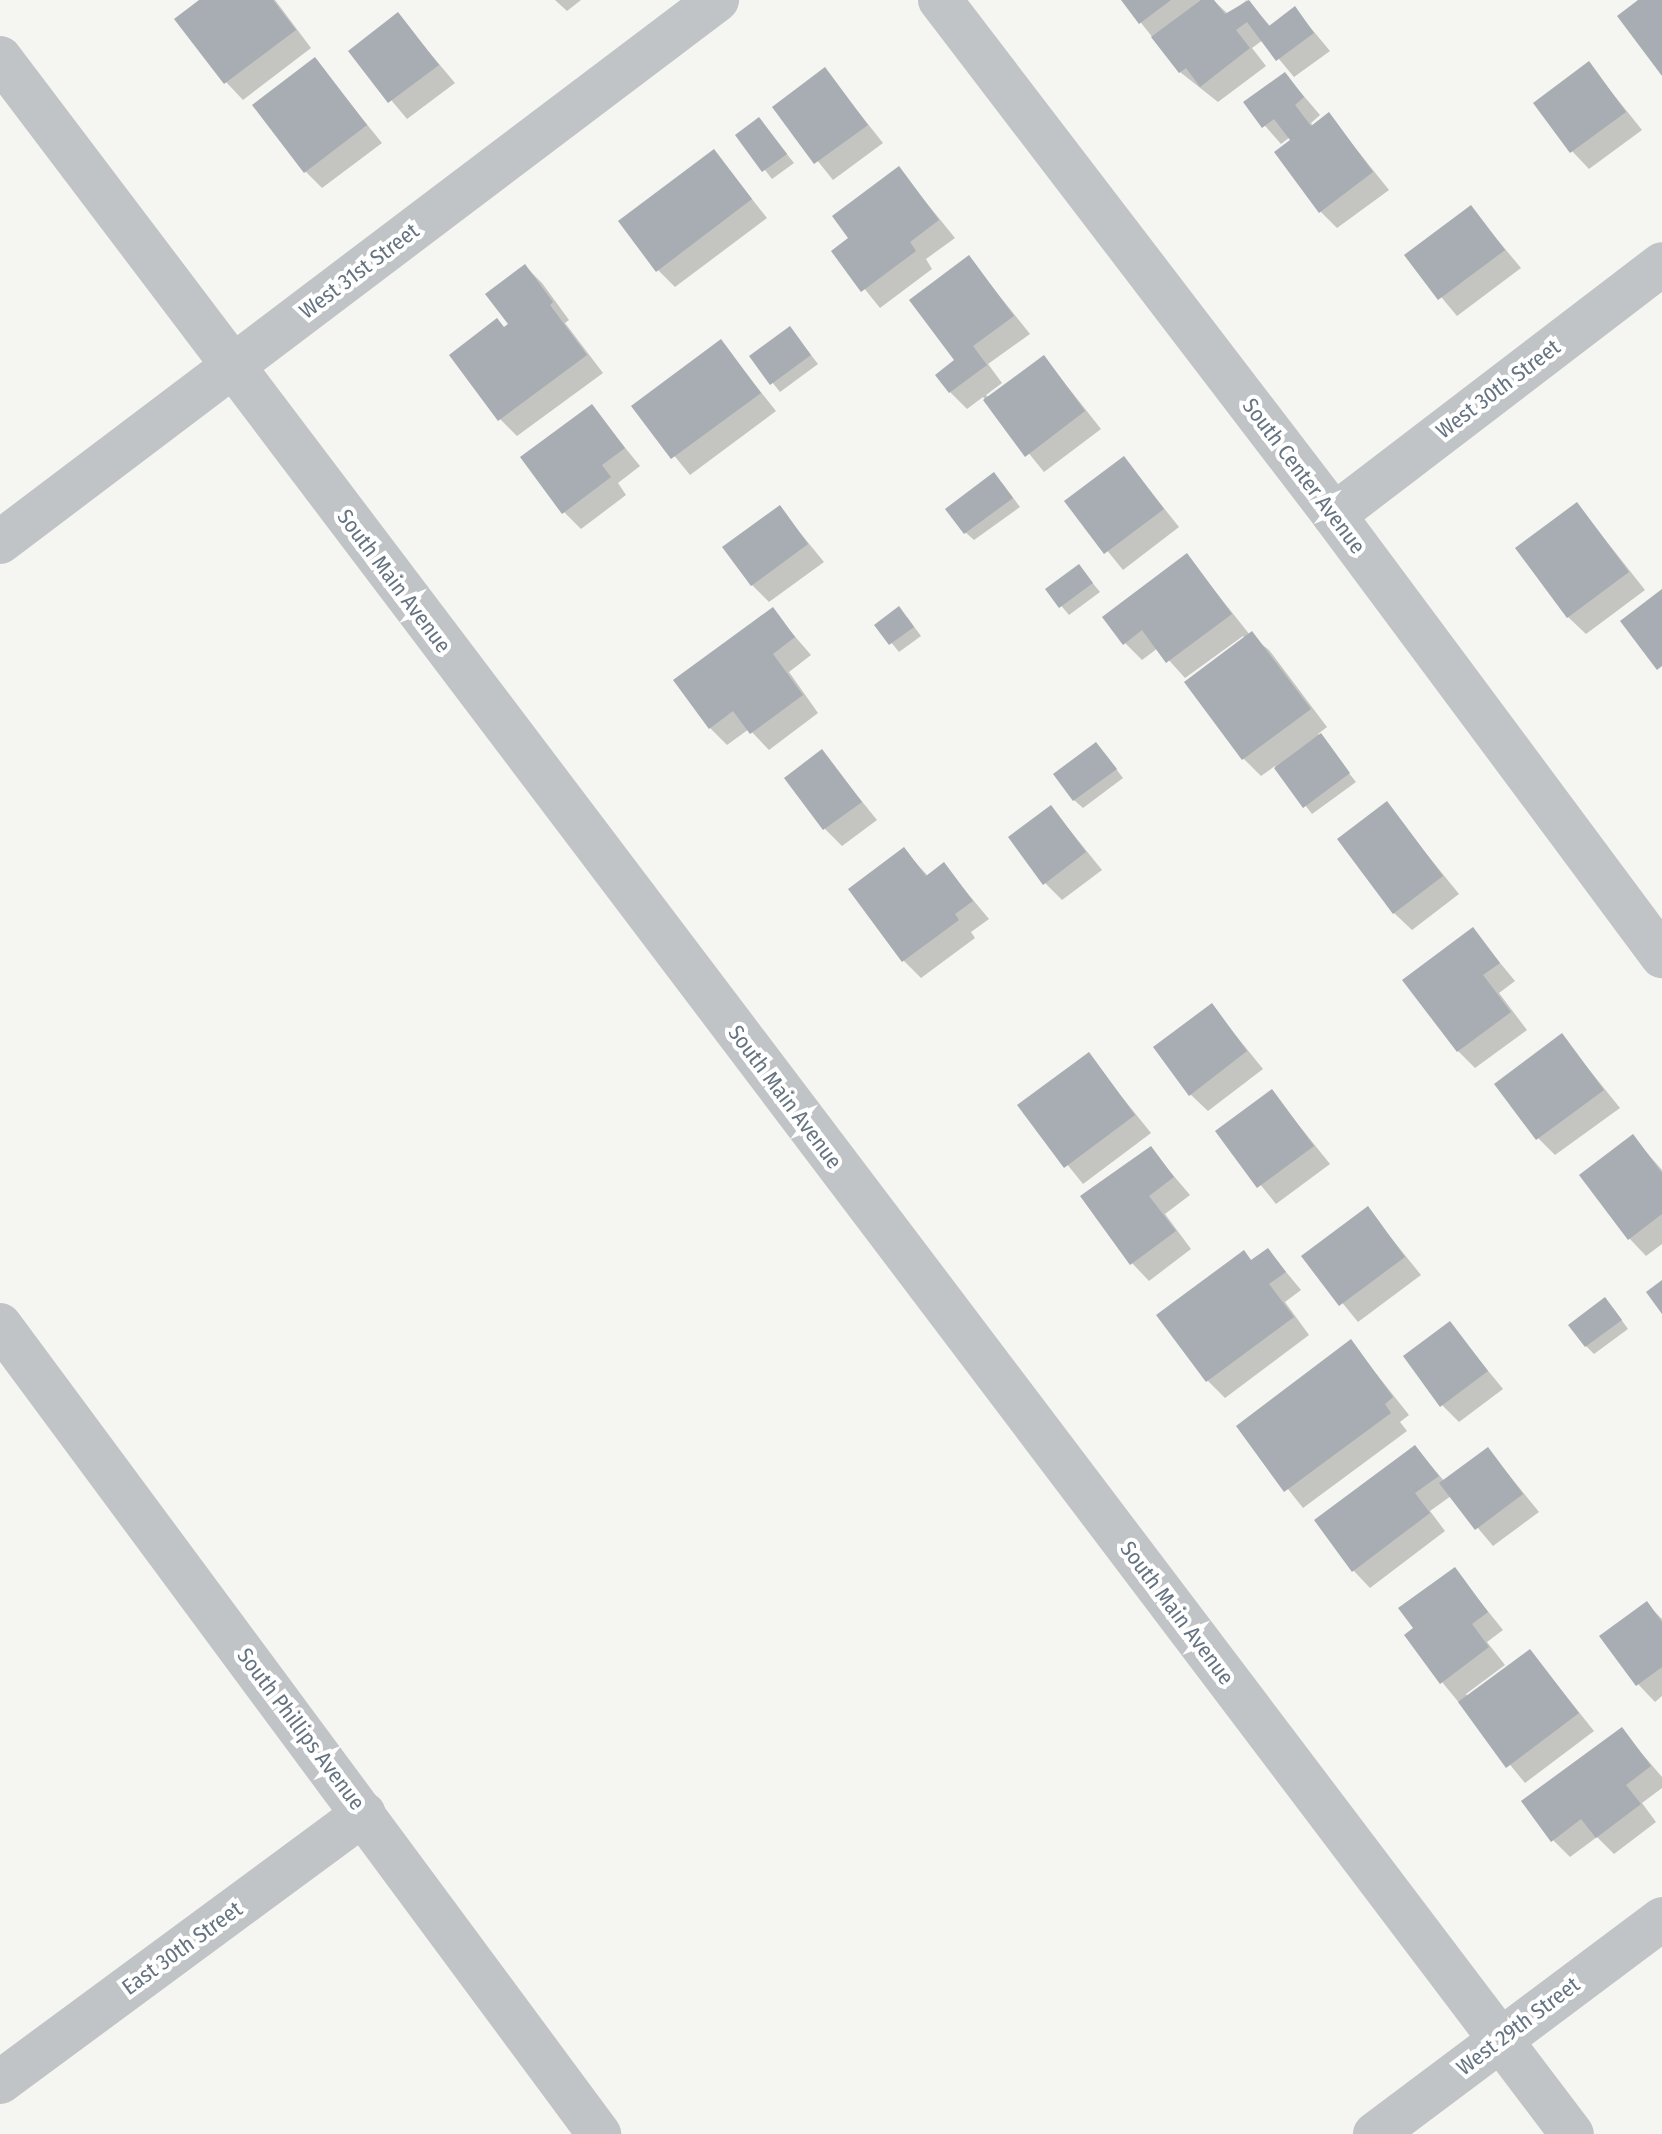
<!DOCTYPE html>
<style>
body{margin:0}
#map{position:relative;width:1662px;height:2134px;overflow:hidden;background:#f5f5f1;font-family:"Fira Sans Condensed",sans-serif}
div>[style]{position:absolute}
.shadow>*{inset:0;background:#0003}
.building>*{inset:0;background:#a7adb3}
.minor>*{height:44px;margin:-22px;padding:0 22px;transform-origin:22px;border-radius:22px;background:#c0c4c7}
span{translate:-50% -50%;white-space:nowrap;text-align:center;line-height:1.15;-webkit-text-stroke:8px #fff;paint-order:stroke}
.street-label{font-size:22px;color:#657381}
</style>
<div id="map">
<div class="shadow">
<i style="clip-path:polygon(202px 0,275px 0,311px 48px,243px 100px,226px 82px)"></i>
<i style="clip-path:polygon(555px 0,581px 0,567px 11px)"></i>
<i style="clip-path:polygon(1123px 0,1213px 0,1228px 14px,1247px 0,1271px 27px,1295px 9px,1330px 51px,1294px 77px,1263px 40px,1252px 48px,1266px 66px,1218px 102px,1180px 72px)"></i>
<i style="clip-path:polygon(398px 15px,455px 83px,407px 119px,351px 52px)"></i>
<i style="clip-path:polygon(315px 60px,382px 143px,322px 188px,305px 171px)"></i>
<i style="clip-path:polygon(1589px 64px,1642px 130px,1589px 169px,1572px 151px)"></i>
<i style="clip-path:polygon(825px 70px,883px 143px,833px 180px,775px 108px)"></i>
<i style="clip-path:polygon(1285px 74px,1320px 115px,1311px 123px,1313px 126px,1329px 115px,1389px 190px,1337px 228px,1320px 211px,1293px 141px,1290px 137px,1281px 144px,1245px 103px)"></i>
<i style="clip-path:polygon(759px 119px,794px 163px,772px 179px,738px 135px)"></i>
<i style="clip-path:polygon(714px 151px,767px 218px,675px 287px,658px 270px)"></i>
<i style="clip-path:polygon(899px 169px,955px 238px,926px 259px,932px 269px,880px 308px,834px 251px,851px 238px)"></i>
<i style="clip-path:polygon(1471px 208px,1521px 268px,1457px 316px,1407px 256px)"></i>
<i style="clip-path:polygon(969px 258px,1030px 334px,988px 364px,1002px 383px,986px 395px,989px 398px,1044px 357px,1101px 429px,1044px 472px,983px 397px,967px 409px,950px 392px)"></i>
<i style="clip-path:polygon(525px 266px,542px 283px,569px 320px,565px 323px,603px 373px,517px 436px,500px 419px,511px 325px)"></i>
<i style="clip-path:polygon(797px 337px,818px 364px,780px 392px,752px 357px)"></i>
<i style="clip-path:polygon(721px 342px,776px 411px,690px 475px,634px 406px)"></i>
<i style="clip-path:polygon(592px 407px,640px 466px,618px 483px,626px 495px,581px 529px,564px 512px)"></i>
<i style="clip-path:polygon(1124px 458px,1179px 527px,1123px 570px,1067px 501px)"></i>
<i style="clip-path:polygon(1002px 483px,1020px 507px,974px 540px,965px 532px)"></i>
<i style="clip-path:polygon(1577px 504px,1645px 590px,1586px 634px,1568px 617px)"></i>
<i style="clip-path:polygon(779px 507px,824px 562px,769px 602px,752px 585px)"></i>
<i style="clip-path:polygon(1187px 556px,1250px 635px,1269px 650px,1327px 727px,1318px 734px,1356px 782px,1312px 814px,1275px 766px,1261px 776px,1244px 759px,1187px 683px,1245px 639px,1243px 636px,1185px 678px,1158px 648px,1142px 660px,1125px 643px)"></i>
<i style="clip-path:polygon(1086px 575px,1100px 592px,1069px 615px,1048px 590px)"></i>
<i style="clip-path:polygon(772px 610px,811px 655px,789px 672px,818px 713px,769px 750px,749px 729px,727px 745px,710px 728px)"></i>
<i style="clip-path:polygon(907px 617px,921px 636px,899px 652px,877px 625px)"></i>
<i style="clip-path:polygon(822px 752px,877px 820px,842px 846px,825px 829px)"></i>
<i style="clip-path:polygon(1104px 753px,1123px 778px,1083px 808px,1074px 800px)"></i>
<i style="clip-path:polygon(1386px 804px,1459px 894px,1412px 930px,1394px 913px)"></i>
<i style="clip-path:polygon(1051px 807px,1102px 870px,1062px 900px,1045px 883px)"></i>
<i style="clip-path:polygon(904px 850px,928px 876px,944px 865px,989px 919px,971px 932px,975px 938px,921px 978px,904px 961px)"></i>
<i style="clip-path:polygon(1472px 929px,1515px 981px,1499px 993px,1527px 1030px,1475px 1068px,1458px 1051px)"></i>
<i style="clip-path:polygon(1212px 1006px,1263px 1069px,1208px 1111px,1190px 1094px)"></i>
<i style="clip-path:polygon(1562px 1036px,1620px 1108px,1555px 1155px,1538px 1138px)"></i>
<i style="clip-path:polygon(1088px 1055px,1151px 1133px,1083px 1184px,1020px 1106px)"></i>
<i style="clip-path:polygon(1272px 1092px,1330px 1164px,1276px 1204px,1218px 1132px)"></i>
<i style="clip-path:polygon(1633px 1137px,1662px 1170px,1662px 1244px,1646px 1256px,1629px 1238px)"></i>
<i style="clip-path:polygon(1150px 1148px,1190px 1195px,1165px 1214px,1191px 1249px,1149px 1281px,1132px 1263px)"></i>
<i style="clip-path:polygon(1367px 1208px,1421px 1275px,1358px 1322px,1304px 1256px)"></i>
<i style="clip-path:polygon(1268px 1250px,1301px 1290px,1285px 1302px,1309px 1335px,1225px 1398px,1208px 1381px,1244px 1253px,1253px 1262px)"></i>
<i style="clip-path:polygon(1613px 1308px,1628px 1329px,1594px 1354px,1586px 1346px)"></i>
<i style="clip-path:polygon(1450px 1324px,1503px 1389px,1459px 1422px,1442px 1405px)"></i>
<i style="clip-path:polygon(1351px 1342px,1409px 1415px,1400px 1422px,1407px 1431px,1303px 1508px,1238px 1426px)"></i>
<i style="clip-path:polygon(1415px 1447px,1445px 1482px,1488px 1449px,1539px 1512px,1493px 1546px,1451px 1496px,1430px 1511px,1445px 1531px,1370px 1588px,1353px 1570px)"></i>
<i style="clip-path:polygon(1454px 1569px,1503px 1630px,1487px 1642px,1505px 1665px,1466px 1694px,1468px 1697px,1530px 1651px,1594px 1731px,1525px 1783px,1442px 1682px,1416px 1629px)"></i>
<i style="clip-path:polygon(1646px 1603px,1662px 1619px,1662px 1696px,1655px 1702px,1638px 1684px)"></i>
<i style="clip-path:polygon(1621px 1729px,1662px 1777px,1662px 1788px,1642px 1803px,1656px 1822px,1614px 1854px,1597px 1837px,1570px 1857px,1553px 1840px)"></i>
</div>
<div class="building">
<i style="clip-path:polygon(199px 0,273px 0,296px 30px,224px 84px,174px 19px)"></i>
<i style="clip-path:polygon(1121px 0,1171px 0,1139px 24px)"></i>
<i style="clip-path:polygon(1201px 0,1214px 0,1225px 14px,1249px 0,1269px 26px,1295px 6px,1314px 33px,1276px 61px,1247px 22px,1236px 30px,1250px 48px,1200px 87px,1186px 68px,1179px 73px,1151px 37px)"></i>
<i style="clip-path:polygon(1638px 0,1662px 0,1662px 76px,1617px 16px)"></i>
<i style="clip-path:polygon(398px 12px,439px 65px,388px 103px,348px 51px)"></i>
<i style="clip-path:polygon(315px 57px,367px 125px,304px 173px,252px 105px)"></i>
<i style="clip-path:polygon(1589px 61px,1626px 112px,1570px 153px,1533px 103px)"></i>
<i style="clip-path:polygon(825px 67px,868px 125px,814px 164px,772px 107px)"></i>
<i style="clip-path:polygon(1285px 72px,1304px 97px,1295px 105px,1311px 126px,1329px 112px,1373px 172px,1319px 213px,1274px 152px,1290px 140px,1274px 119px,1262px 128px,1243px 102px)"></i>
<i style="clip-path:polygon(759px 117px,787px 154px,762px 172px,735px 135px)"></i>
<i style="clip-path:polygon(714px 149px,752px 199px,656px 272px,618px 221px)"></i>
<i style="clip-path:polygon(899px 166px,939px 220px,910px 242px,916px 251px,861px 292px,831px 251px,848px 238px,832px 216px)"></i>
<i style="clip-path:polygon(1471px 205px,1505px 250px,1438px 300px,1404px 255px)"></i>
<i style="clip-path:polygon(969px 255px,1014px 316px,973px 346px,987px 365px,949px 393px,935px 375px,954px 360px,909px 300px)"></i>
<i style="clip-path:polygon(525px 264px,553px 302px,550px 305px,587px 355px,498px 421px,449px 355px,497px 318px,504px 327px,508px 324px,485px 294px)"></i>
<i style="clip-path:polygon(790px 326px,811px 355px,770px 385px,749px 356px)"></i>
<i style="clip-path:polygon(721px 339px,761px 393px,671px 459px,631px 406px)"></i>
<i style="clip-path:polygon(1044px 355px,1085px 411px,1025px 457px,983px 400px)"></i>
<i style="clip-path:polygon(592px 404px,625px 448px,602px 465px,611px 477px,562px 514px,520px 457px)"></i>
<i style="clip-path:polygon(1124px 456px,1164px 509px,1104px 554px,1064px 501px)"></i>
<i style="clip-path:polygon(994px 472px,1013px 498px,964px 534px,945px 509px)"></i>
<i style="clip-path:polygon(1577px 502px,1629px 572px,1567px 618px,1515px 548px)"></i>
<i style="clip-path:polygon(780px 505px,808px 544px,751px 586px,722px 547px)"></i>
<i style="clip-path:polygon(1187px 553px,1232px 614px,1166px 663px,1142px 630px,1123px 645px,1102px 617px)"></i>
<i style="clip-path:polygon(1079px 564px,1093px 583px,1059px 608px,1045px 589px)"></i>
<i style="clip-path:polygon(1662px 589px,1662px 666px,1657px 670px,1620px 621px)"></i>
<i style="clip-path:polygon(899px 606px,914px 627px,889px 645px,874px 625px)"></i>
<i style="clip-path:polygon(773px 607px,795px 637px,773px 654px,803px 695px,750px 734px,733px 711px,709px 729px,673px 680px)"></i>
<i style="clip-path:polygon(1252px 631px,1311px 709px,1242px 760px,1184px 682px)"></i>
<i style="clip-path:polygon(1321px 733px,1350px 773px,1303px 808px,1274px 768px)"></i>
<i style="clip-path:polygon(1096px 742px,1117px 769px,1073px 801px,1053px 774px)"></i>
<i style="clip-path:polygon(822px 749px,862px 802px,823px 830px,784px 778px)"></i>
<i style="clip-path:polygon(1387px 801px,1443px 876px,1393px 914px,1337px 839px)"></i>
<i style="clip-path:polygon(1051px 805px,1086px 852px,1043px 885px,1008px 837px)"></i>
<i style="clip-path:polygon(904px 847px,926px 876px,944px 862px,973px 901px,955px 914px,959px 920px,902px 962px,848px 889px)"></i>
<i style="clip-path:polygon(1473px 927px,1500px 963px,1483px 975px,1511px 1012px,1457px 1052px,1402px 980px)"></i>
<i style="clip-path:polygon(1212px 1003px,1247px 1051px,1189px 1096px,1153px 1047px)"></i>
<i style="clip-path:polygon(1562px 1033px,1604px 1090px,1536px 1140px,1494px 1084px)"></i>
<i style="clip-path:polygon(1089px 1052px,1135px 1115px,1064px 1168px,1017px 1105px)"></i>
<i style="clip-path:polygon(1272px 1089px,1314px 1146px,1257px 1188px,1215px 1131px)"></i>
<i style="clip-path:polygon(1633px 1134px,1662px 1173px,1662px 1214px,1628px 1240px,1579px 1175px)"></i>
<i style="clip-path:polygon(1151px 1146px,1174px 1177px,1149px 1196px,1176px 1231px,1130px 1265px,1080px 1196px)"></i>
<i style="clip-path:polygon(1368px 1206px,1405px 1257px,1339px 1306px,1301px 1256px)"></i>
<i style="clip-path:polygon(1268px 1248px,1286px 1272px,1269px 1284px,1294px 1317px,1206px 1382px,1156px 1315px,1244px 1250px,1251px 1260px)"></i>
<i style="clip-path:polygon(1662px 1280px,1662px 1314px,1646px 1292px)"></i>
<i style="clip-path:polygon(1605px 1297px,1622px 1320px,1585px 1347px,1568px 1325px)"></i>
<i style="clip-path:polygon(1450px 1321px,1488px 1371px,1440px 1407px,1403px 1356px)"></i>
<i style="clip-path:polygon(1351px 1339px,1393px 1397px,1385px 1404px,1391px 1413px,1284px 1492px,1236px 1426px)"></i>
<i style="clip-path:polygon(1415px 1445px,1439px 1476px,1415px 1493px,1430px 1513px,1352px 1572px,1314px 1520px)"></i>
<i style="clip-path:polygon(1488px 1447px,1523px 1494px,1475px 1530px,1439px 1483px)"></i>
<i style="clip-path:polygon(1455px 1567px,1488px 1612px,1472px 1624px,1489px 1647px,1440px 1684px,1404px 1635px,1413px 1628px,1398px 1608px)"></i>
<i style="clip-path:polygon(1647px 1601px,1662px 1622px,1662px 1667px,1636px 1686px,1599px 1636px)"></i>
<i style="clip-path:polygon(1530px 1649px,1579px 1713px,1506px 1768px,1458px 1702px)"></i>
<i style="clip-path:polygon(1622px 1727px,1651px 1766px,1626px 1785px,1641px 1804px,1596px 1838px,1581px 1819px,1551px 1842px,1521px 1801px)"></i>
</div>
<div class="minor">
<i style="left:940px;top:0;width:648px;rotate:52.58deg"></i>
<i style="left:1334px;top:515px;width:550px;rotate:53.36deg"></i>
<i style="left:0;top:58px;width:2604px;rotate:52.87deg"></i>
<i style="left:1334px;top:515px;width:413px;rotate:-37.4deg"></i>
<i style="left:0;top:542px;width:899px;rotate:-37.09deg"></i>
<i style="left:0;top:1325px;width:1007px;rotate:53.48deg"></i>
<i style="left:0;top:2082px;width:452px;rotate:-36.4deg"></i>
<i style="left:1375px;top:2134px;width:359px;rotate:-36.8deg"></i>
</div>
<div class="street-label">
<span style="left:359px;top:271px;rotate:-37deg">West 31st Street</span>
<span style="left:1498px;top:389px;rotate:-37deg">West 30th Street</span>
<span style="left:1304px;top:476px;rotate:53deg">South Center Avenue</span>
<span style="left:394px;top:581px;rotate:53deg">South Main Avenue</span>
<span style="left:785px;top:1097px;rotate:53deg">South Main Avenue</span>
<span style="left:1177px;top:1613px;rotate:53deg">South Main Avenue</span>
<span style="left:301px;top:1729px;rotate:53deg">South Phillips Avenue</span>
<span style="left:182px;top:1948px;rotate:-36deg">East 30th Street</span>
<span style="left:1518px;top:2026px;rotate:-37deg">West 29th Street</span>
</div>
</div>
